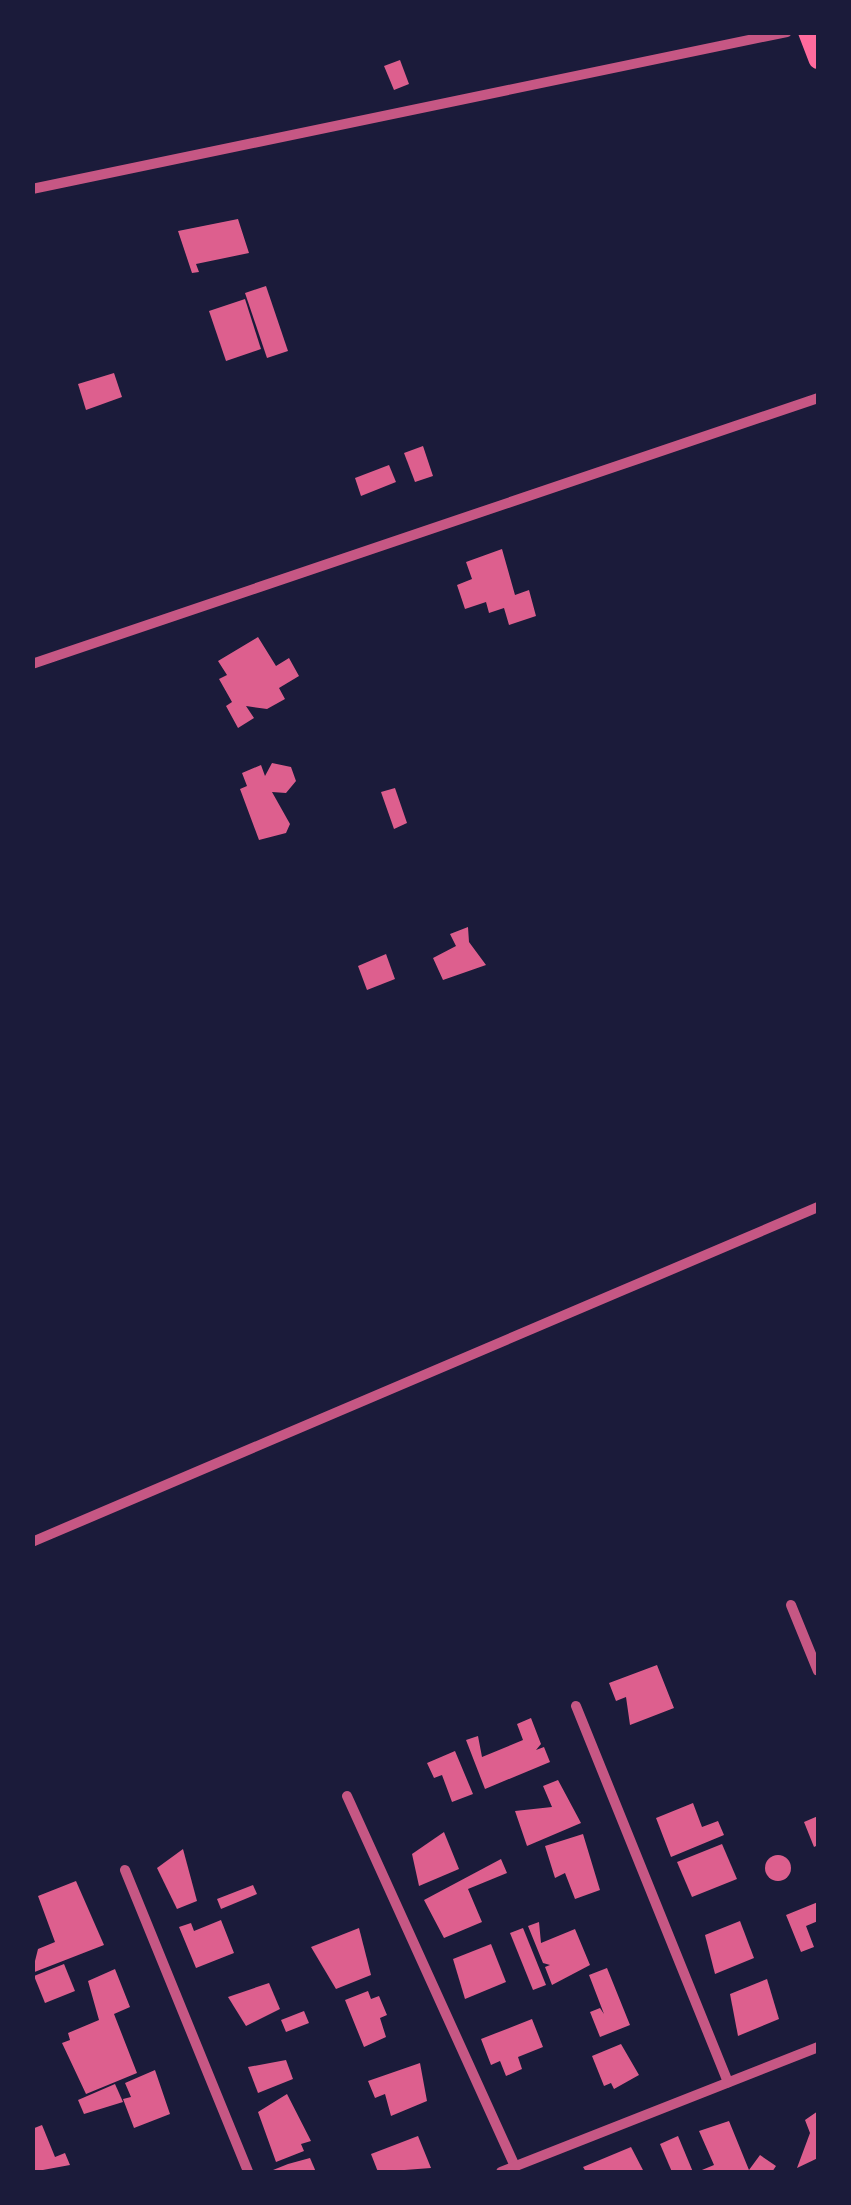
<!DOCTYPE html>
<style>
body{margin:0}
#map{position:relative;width:851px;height:2205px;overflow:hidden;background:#1b1b3a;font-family:Signika,sans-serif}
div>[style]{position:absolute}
.building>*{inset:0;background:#dd5f8e}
.round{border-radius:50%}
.minor>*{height:10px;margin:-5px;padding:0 5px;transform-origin:5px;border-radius:5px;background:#c65784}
.primary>*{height:18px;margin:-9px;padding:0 9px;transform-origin:9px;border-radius:9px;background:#ff6b9d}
span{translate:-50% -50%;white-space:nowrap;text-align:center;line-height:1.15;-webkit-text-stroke:9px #1b1b3a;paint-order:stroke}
.frame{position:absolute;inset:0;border:35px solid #1b1b3a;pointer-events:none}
</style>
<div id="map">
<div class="building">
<i style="clip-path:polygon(400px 60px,409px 84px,394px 90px,384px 66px)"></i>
<i style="clip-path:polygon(238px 219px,249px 253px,196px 264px,199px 272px,192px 273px,178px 231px)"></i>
<i style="clip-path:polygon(266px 286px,288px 351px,267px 358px,245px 293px)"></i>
<i style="clip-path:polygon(245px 299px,261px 349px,226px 361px,209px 311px)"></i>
<i style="clip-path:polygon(114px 373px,122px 397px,86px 410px,78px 384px)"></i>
<i style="clip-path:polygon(423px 446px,433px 476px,415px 482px,404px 453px)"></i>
<i style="clip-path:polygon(389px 465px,396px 482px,361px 496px,355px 478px)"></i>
<i style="clip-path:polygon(502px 549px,515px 595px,529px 590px,536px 616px,509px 625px,504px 608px,489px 613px,486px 602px,465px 609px,457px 585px,472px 579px,466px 562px)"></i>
<i style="clip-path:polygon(258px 637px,276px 666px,289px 658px,299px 676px,279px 688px,285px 699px,267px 709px,246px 706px,254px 718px,238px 728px,226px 706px,232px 702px,219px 679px,227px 675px,218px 661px)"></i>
<i style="clip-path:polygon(272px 763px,291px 767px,296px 781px,286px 793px,272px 792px,290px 824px,286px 833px,259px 840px,240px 789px,247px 786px,242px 773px,261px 765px,265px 776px)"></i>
<i style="clip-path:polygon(395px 788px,407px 823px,394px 829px,381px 792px)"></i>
<i style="clip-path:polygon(468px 927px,469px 942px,486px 965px,443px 980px,433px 958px,456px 946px,450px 934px)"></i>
<i style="clip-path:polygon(386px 954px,395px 979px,367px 990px,358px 966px)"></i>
<i style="clip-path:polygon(657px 1665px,674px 1708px,630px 1725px,626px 1697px,616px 1701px,609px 1683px)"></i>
<i style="clip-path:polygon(531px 1718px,541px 1744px,536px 1750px,544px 1747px,550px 1762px,485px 1789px,466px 1740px,478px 1736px,482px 1757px,523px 1740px,517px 1724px)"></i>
<i style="clip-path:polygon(455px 1751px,473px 1794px,452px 1802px,442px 1775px,434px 1778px,427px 1763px)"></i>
<i style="clip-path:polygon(558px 1780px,581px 1823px,527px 1846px,515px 1811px,552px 1807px,543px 1786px)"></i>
<i style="clip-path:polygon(693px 1803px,702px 1827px,718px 1821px,724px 1835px,671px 1857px,656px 1818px)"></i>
<i style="clip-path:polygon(818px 1816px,818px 1845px,814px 1847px,804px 1822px)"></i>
<i style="clip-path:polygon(444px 1832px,459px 1869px,419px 1886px,412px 1854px)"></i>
<i style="clip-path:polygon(583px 1834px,600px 1890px,575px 1899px,565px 1873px,555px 1878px,545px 1846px)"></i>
<i style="clip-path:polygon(722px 1844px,737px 1879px,692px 1897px,677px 1862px)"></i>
<i style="clip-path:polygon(183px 1849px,197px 1901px,177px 1909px,157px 1868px)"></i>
<i class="round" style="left:765px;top:1855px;width:26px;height:26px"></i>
<i style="clip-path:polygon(501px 1859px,507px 1873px,468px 1889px,482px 1922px,444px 1938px,424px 1900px)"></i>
<i style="clip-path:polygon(76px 1881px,104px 1945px,32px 1973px,38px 1949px,55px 1942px,38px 1896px)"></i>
<i style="clip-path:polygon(253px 1885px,257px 1894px,221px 1909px,217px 1899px)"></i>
<i style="clip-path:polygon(818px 1902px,818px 1921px,806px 1926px,814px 1947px,801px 1952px,786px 1915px)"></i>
<i style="clip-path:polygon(221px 1920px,234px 1953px,196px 1968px,179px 1927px,191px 1923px,194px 1931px)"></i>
<i style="clip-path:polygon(740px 1921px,754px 1958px,715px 1974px,705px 1935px)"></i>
<i style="clip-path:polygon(539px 1922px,541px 1943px,575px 1929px,590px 1965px,552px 1985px,545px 1967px,550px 1965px,543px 1963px,528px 1926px)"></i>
<i style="clip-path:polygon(359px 1928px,371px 1975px,336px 1989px,311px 1947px)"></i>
<i style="clip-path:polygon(523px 1928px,546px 1985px,533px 1990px,510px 1933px)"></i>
<i style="clip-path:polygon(491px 1944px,506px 1982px,465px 1999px,453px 1959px)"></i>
<i style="clip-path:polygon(64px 1964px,75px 1991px,45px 2003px,34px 1976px)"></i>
<i style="clip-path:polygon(607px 1968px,630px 2025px,600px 2037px,590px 2012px,600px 2008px,604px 2014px,589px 1975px)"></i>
<i style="clip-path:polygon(115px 1969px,130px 2007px,114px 2014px,137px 2073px,86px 2094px,62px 2043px,70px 2040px,68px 2033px,99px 2020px,88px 1981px)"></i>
<i style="clip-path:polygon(767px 1979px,779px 2019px,738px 2036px,730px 1994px)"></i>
<i style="clip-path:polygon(269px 1983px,280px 2009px,246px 2026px,228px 1997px)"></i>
<i style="clip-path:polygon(368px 1991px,371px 1999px,379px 1996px,387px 2015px,380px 2018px,386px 2037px,364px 2047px,345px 2000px)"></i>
<i style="clip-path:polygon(304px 2011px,309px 2023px,286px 2032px,281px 2020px)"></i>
<i style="clip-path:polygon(532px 2019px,543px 2047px,518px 2057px,522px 2069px,506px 2076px,500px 2061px,491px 2065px,481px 2039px)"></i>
<i style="clip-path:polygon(621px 2044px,639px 2075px,614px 2089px,611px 2083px,604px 2086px,592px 2056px)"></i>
<i style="clip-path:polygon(286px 2060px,293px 2079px,258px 2093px,248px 2067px)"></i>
<i style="clip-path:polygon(420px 2063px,427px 2101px,391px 2116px,385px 2094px,375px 2098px,368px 2081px)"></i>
<i style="clip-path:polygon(155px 2070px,170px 2114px,134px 2128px,123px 2099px,131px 2097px,125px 2083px)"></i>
<i style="clip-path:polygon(115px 2084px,123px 2102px,84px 2114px,78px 2100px)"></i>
<i style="clip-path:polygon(287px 2094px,311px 2141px,301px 2144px,304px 2151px,276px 2162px,258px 2112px)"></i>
<i style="clip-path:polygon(818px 2111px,818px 2158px,797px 2168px,810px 2133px,805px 2120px)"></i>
<i style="clip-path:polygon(729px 2121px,749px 2170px,760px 2155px,776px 2166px,772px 2172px,697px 2172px,714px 2165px,699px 2131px)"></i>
<i style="clip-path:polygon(42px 2125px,55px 2157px,65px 2153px,70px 2165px,32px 2172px,32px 2129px)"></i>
<i style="clip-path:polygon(418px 2136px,431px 2168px,378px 2172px,371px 2154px)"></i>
<i style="clip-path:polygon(678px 2136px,693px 2172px,672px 2172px,660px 2144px)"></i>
<i style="clip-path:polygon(631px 2147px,644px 2172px,586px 2172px,583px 2167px)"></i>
<i style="clip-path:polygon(310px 2158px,316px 2172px,268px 2172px,288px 2164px)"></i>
</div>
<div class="minor">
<i style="left:32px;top:189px;width:771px;rotate:-11.75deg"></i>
<i style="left:32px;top:664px;width:830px;rotate:-18.7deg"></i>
<i style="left:32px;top:1542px;width:854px;rotate:-23.08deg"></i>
<i style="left:791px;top:1605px;width:71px;rotate:67.8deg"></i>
<i style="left:576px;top:1706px;width:406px;rotate:68deg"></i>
<i style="left:347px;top:1796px;width:407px;rotate:65.6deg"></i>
<i style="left:125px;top:1870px;width:326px;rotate:67.8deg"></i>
<i style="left:501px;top:2172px;width:341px;rotate:-21.5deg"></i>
</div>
<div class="primary">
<i style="left:807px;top:32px;width:30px;rotate:69deg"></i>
</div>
<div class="frame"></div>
</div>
